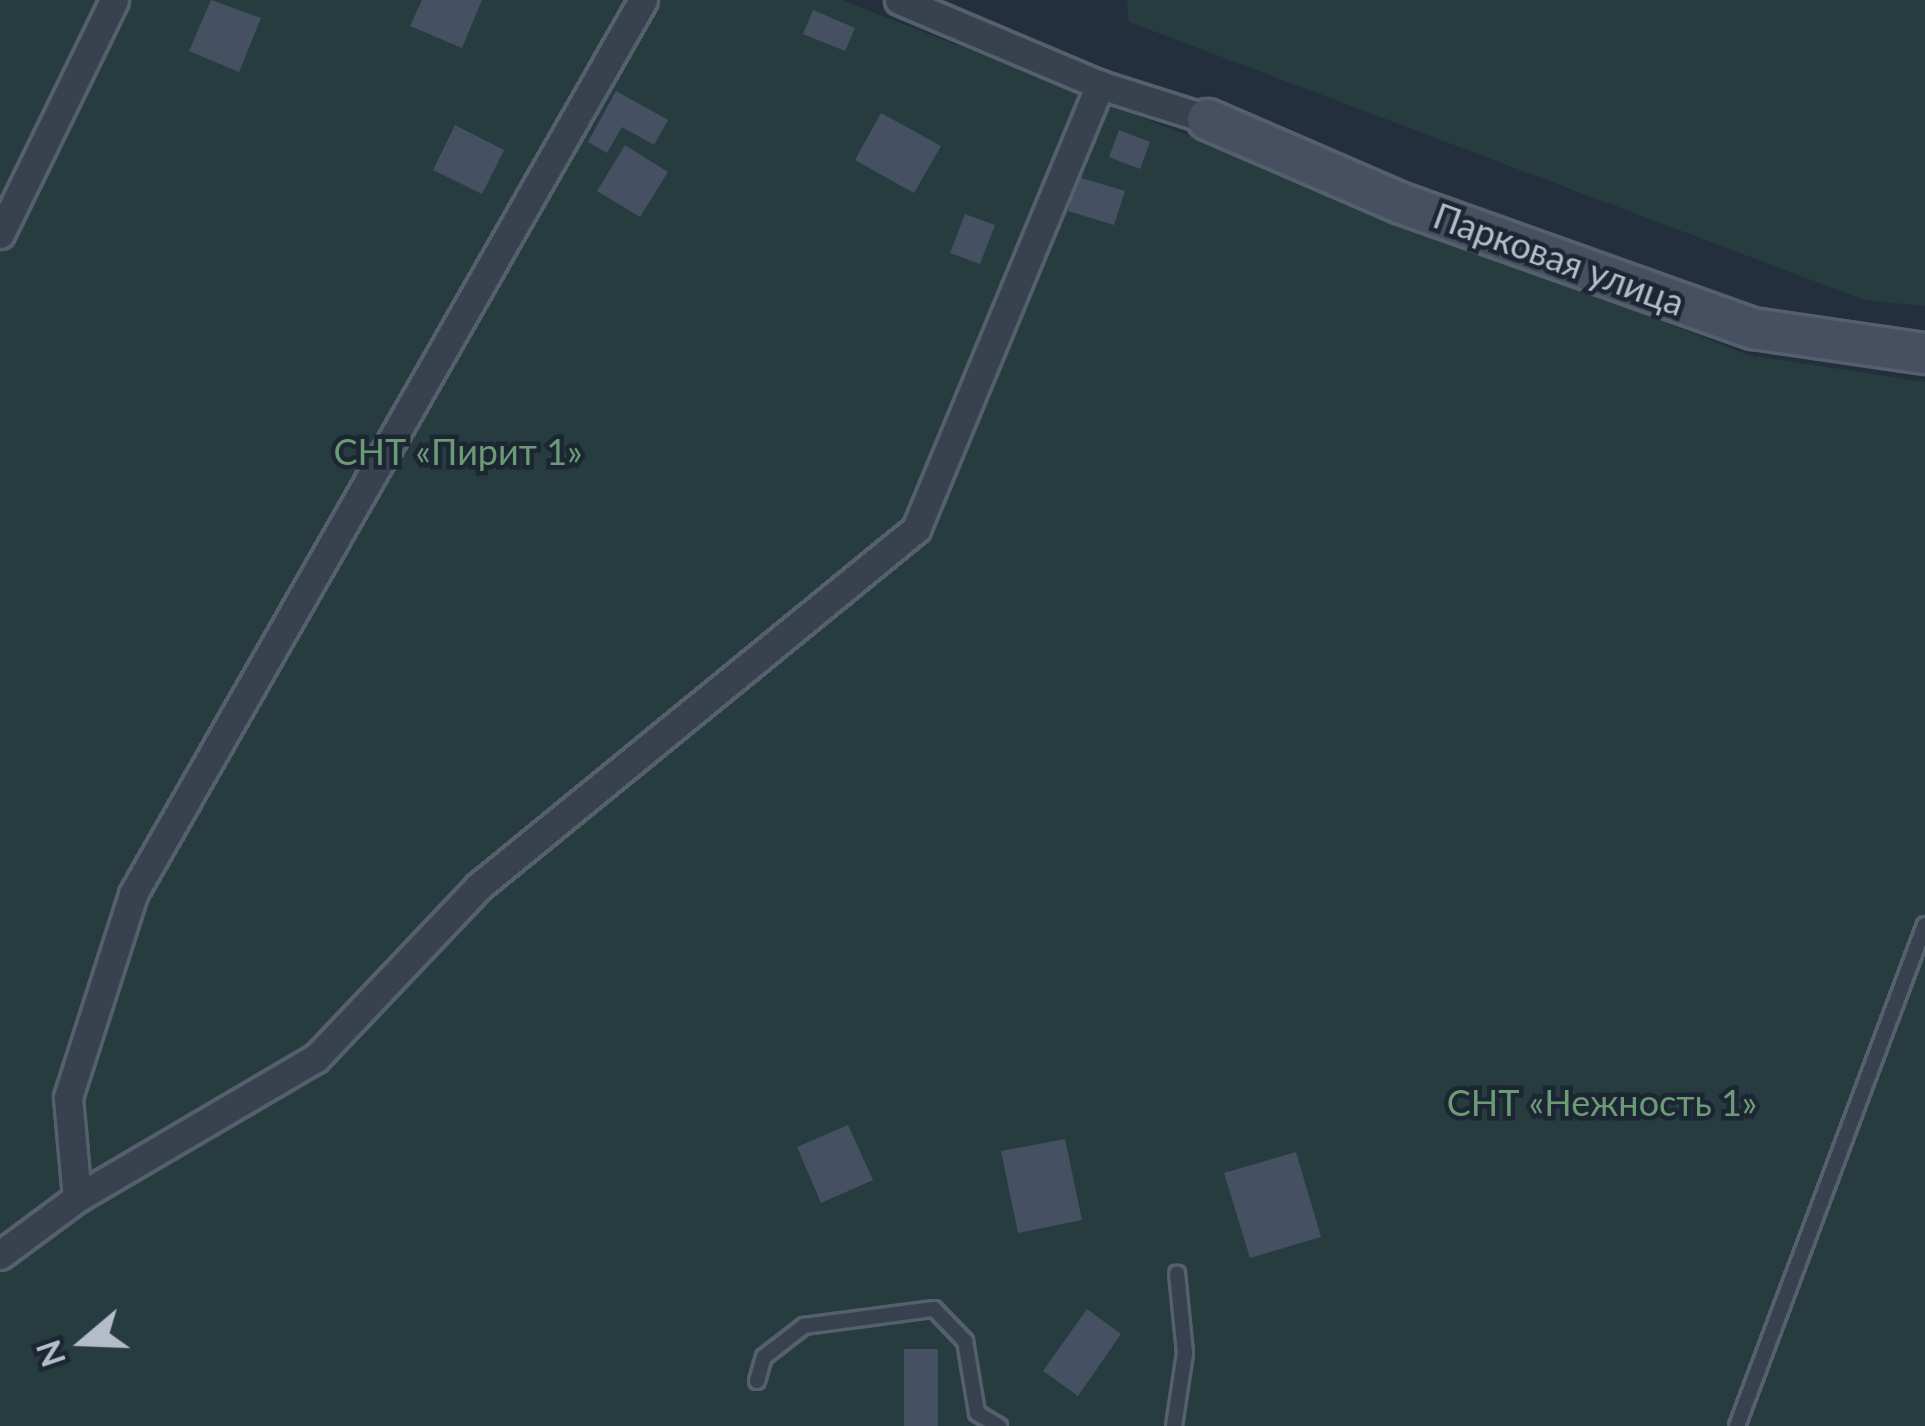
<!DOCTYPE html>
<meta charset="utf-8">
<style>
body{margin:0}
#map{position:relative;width:1925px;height:1426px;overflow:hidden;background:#242f3e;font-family:Lato,sans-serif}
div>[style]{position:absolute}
.green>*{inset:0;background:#263c3f}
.building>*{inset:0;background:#455162}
.roads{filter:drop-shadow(3px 0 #565f6c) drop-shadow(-3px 0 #565f6c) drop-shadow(0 3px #565f6c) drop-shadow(0 -3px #565f6c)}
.lane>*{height:14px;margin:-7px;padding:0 7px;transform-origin:7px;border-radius:7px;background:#38414e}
.street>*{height:27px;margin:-13.5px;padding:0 13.5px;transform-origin:13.5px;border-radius:13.5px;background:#38414e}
.secondary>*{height:39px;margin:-19.5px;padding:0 19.5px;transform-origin:19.5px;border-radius:19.5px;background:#465061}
span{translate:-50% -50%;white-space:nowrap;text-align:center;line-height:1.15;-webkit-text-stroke:9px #1d2633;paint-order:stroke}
.street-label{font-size:36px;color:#b4bcc9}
.park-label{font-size:36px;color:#6b9a76}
.north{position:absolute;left:24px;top:1282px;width:120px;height:120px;-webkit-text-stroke:9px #1d2633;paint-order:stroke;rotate:251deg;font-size:33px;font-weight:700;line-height:48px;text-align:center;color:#b4bcc9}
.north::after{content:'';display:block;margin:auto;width:42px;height:54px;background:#b4bcc9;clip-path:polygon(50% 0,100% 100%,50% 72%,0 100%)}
</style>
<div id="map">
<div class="green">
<i style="clip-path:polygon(0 0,842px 0,1748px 355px,1925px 382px,1925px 1426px,0 1426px)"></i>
<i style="clip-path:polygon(1127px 0,1925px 0,1925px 306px,1864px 300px,1129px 22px)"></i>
</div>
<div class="building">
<i style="clip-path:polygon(211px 0,261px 18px,239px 72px,189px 51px)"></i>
<i style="clip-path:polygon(422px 0,482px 0,462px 48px,410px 26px)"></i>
<i style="clip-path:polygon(813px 10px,855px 28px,845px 51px,803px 34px)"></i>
<i style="clip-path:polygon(616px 91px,668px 120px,654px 145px,622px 127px,607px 153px,588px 142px)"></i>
<i style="clip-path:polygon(881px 113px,941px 146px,914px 193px,855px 160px)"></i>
<i style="clip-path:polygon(455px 125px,504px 150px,482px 194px,433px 170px)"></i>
<i style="clip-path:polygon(1119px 130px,1150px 142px,1140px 169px,1109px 157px)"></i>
<i style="clip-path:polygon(625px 145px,668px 172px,640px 217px,597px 191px)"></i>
<i style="clip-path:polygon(1078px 177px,1125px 191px,1114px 225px,1068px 211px)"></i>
<i style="clip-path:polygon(965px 214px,995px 225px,980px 264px,950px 253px)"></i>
<i style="clip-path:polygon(848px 1125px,873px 1180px,821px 1203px,797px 1147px)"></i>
<i style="clip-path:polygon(1065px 1139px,1082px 1220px,1018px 1233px,1001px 1151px)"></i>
<i style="clip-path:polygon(1296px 1152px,1321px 1237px,1250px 1258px,1224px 1173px)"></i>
<i style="clip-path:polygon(1087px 1309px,1121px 1334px,1078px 1396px,1043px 1371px)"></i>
<i style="clip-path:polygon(904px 1349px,938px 1349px,938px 1426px,904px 1426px)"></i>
</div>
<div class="roads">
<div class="lane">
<i style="left:757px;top:1381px;width:25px;rotate:-74deg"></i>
<i style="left:764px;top:1357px;width:51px;rotate:-37.8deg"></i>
<i style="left:804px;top:1326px;width:131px;rotate:-7.5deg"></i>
<i style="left:934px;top:1309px;width:45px;rotate:45.9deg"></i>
<i style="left:965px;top:1341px;width:73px;rotate:80.5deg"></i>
<i style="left:977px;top:1413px;width:26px;rotate:31deg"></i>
<i style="left:1174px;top:1426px;width:74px;rotate:-81.4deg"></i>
<i style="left:1185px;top:1353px;width:80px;rotate:-95.7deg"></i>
<i style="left:1737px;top:1426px;width:535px;rotate:-69.43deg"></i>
</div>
<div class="street">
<i style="left:899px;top:0;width:218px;rotate:22.9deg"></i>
<i style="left:1100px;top:85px;width:112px;rotate:17.6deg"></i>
<i style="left:0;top:234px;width:260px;rotate:-64deg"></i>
<i style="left:77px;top:1198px;width:277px;rotate:-30.4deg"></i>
<i style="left:316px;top:1058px;width:236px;rotate:-46.5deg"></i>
<i style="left:478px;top:887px;width:566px;rotate:-39.26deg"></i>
<i style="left:916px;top:529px;width:481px;rotate:-67.5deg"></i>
<i style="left:0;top:1255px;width:96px;rotate:-36.5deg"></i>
<i style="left:77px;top:1198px;width:101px;rotate:-95.1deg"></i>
<i style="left:68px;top:1097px;width:213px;rotate:-72.2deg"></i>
<i style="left:133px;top:894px;width:1029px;rotate:-60.3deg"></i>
</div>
<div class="secondary">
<i style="left:1207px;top:119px;width:211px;rotate:23.4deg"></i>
<i style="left:1401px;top:203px;width:374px;rotate:19.6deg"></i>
<i style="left:1753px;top:328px;width:174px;rotate:8.3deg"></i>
</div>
</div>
<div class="street-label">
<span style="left:1559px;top:259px;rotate:20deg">Парковая улица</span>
</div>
<div class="park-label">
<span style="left:458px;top:452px">СНТ «Пирит 1»</span>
<span style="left:1602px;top:1103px">СНТ «Нежность 1»</span>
</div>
<div class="north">N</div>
</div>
